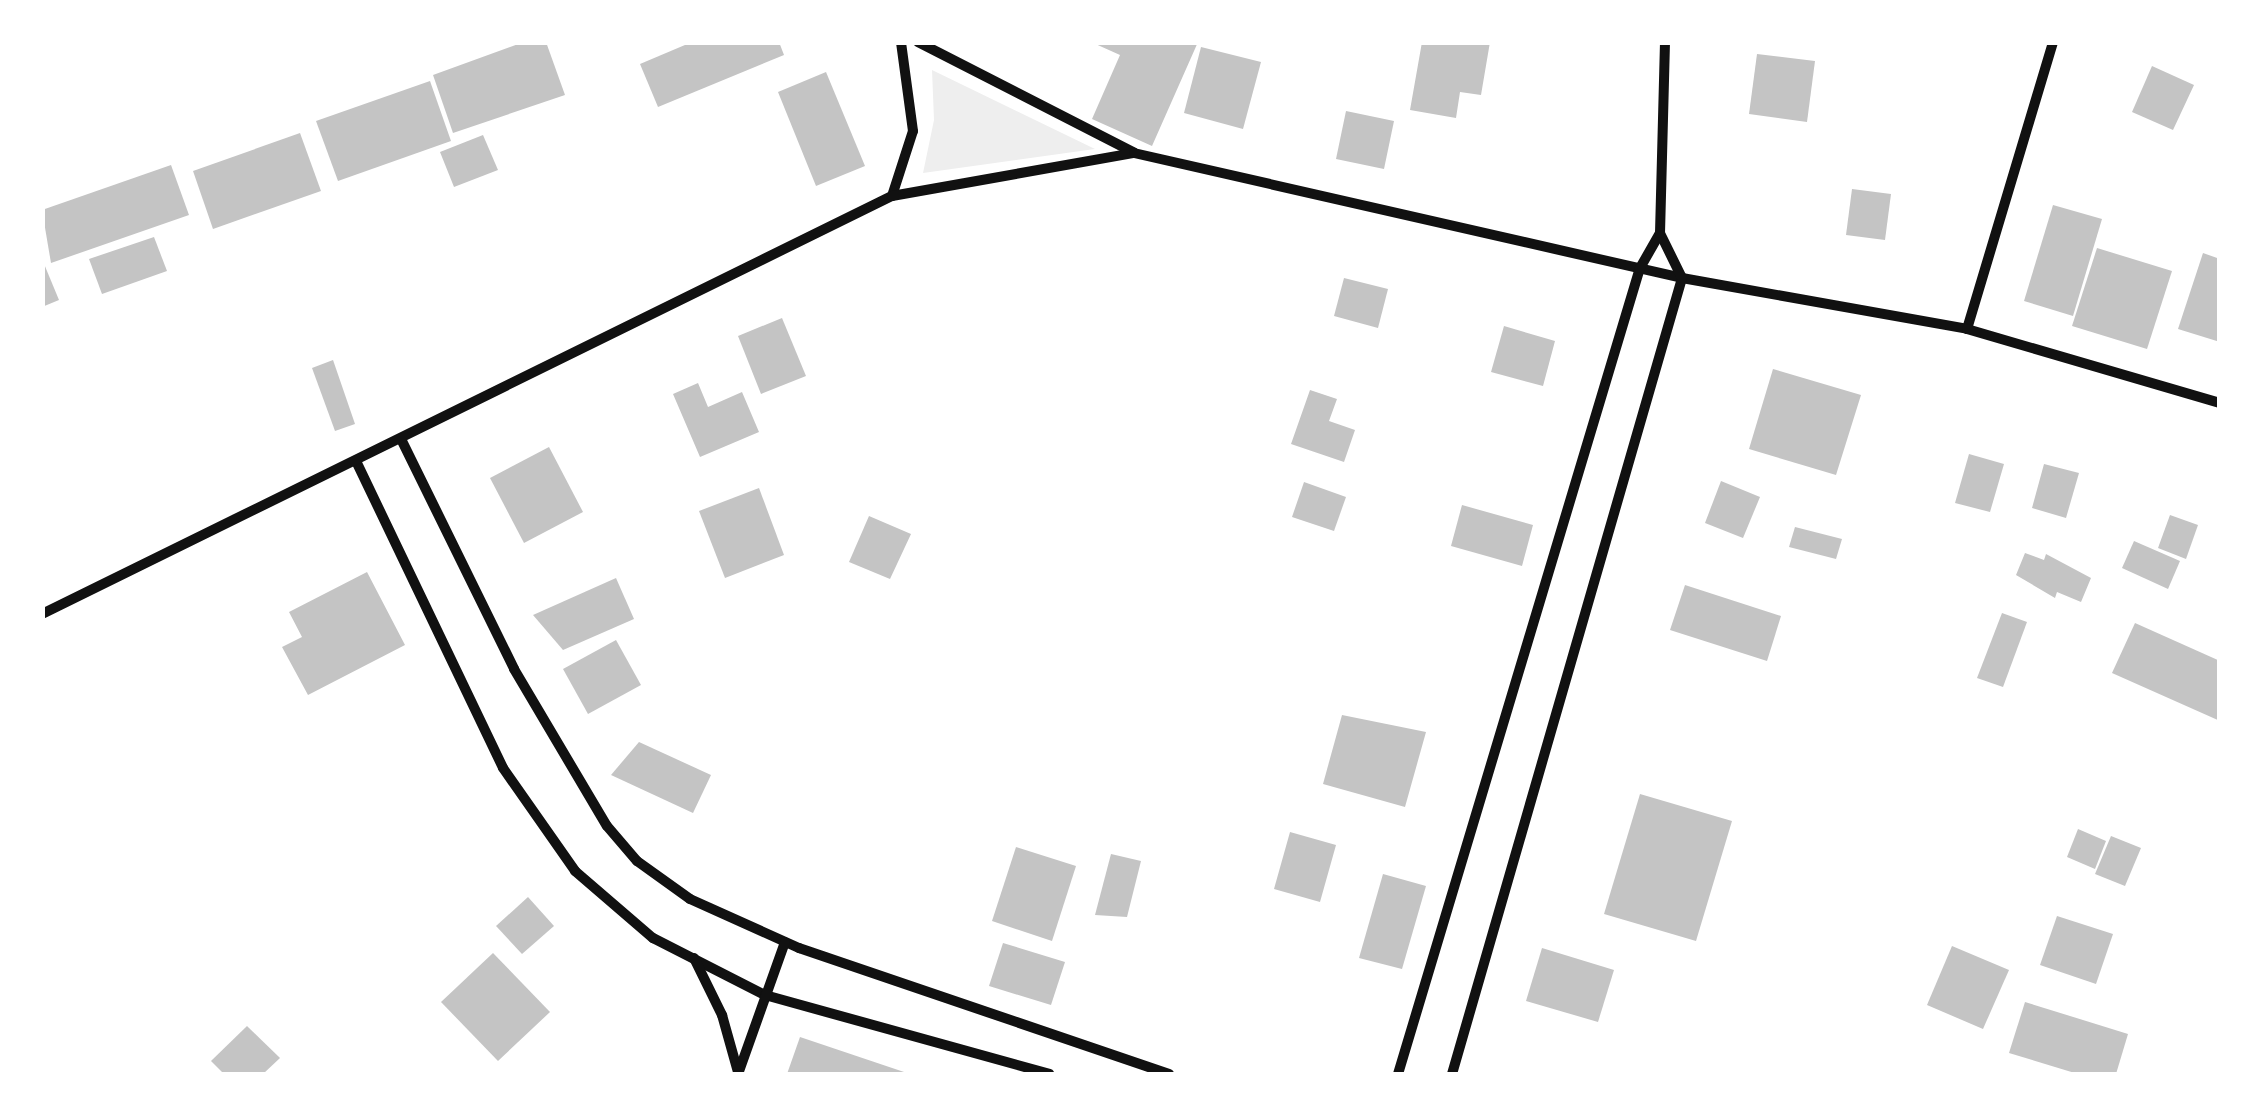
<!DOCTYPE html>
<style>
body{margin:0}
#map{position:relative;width:2262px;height:1117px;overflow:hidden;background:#fff;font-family:"Source Sans 3",sans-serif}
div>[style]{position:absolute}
.green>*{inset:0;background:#eee}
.building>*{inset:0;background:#c4c4c4}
.minor>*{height:10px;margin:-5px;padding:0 5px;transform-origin:5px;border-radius:5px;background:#111}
span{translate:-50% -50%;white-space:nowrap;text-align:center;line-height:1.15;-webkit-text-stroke:9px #fff;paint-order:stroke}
.frame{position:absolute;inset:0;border:45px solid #fff;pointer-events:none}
</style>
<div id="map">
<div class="green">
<i style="clip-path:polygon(932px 70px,1095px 149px,923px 173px,934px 120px)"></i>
</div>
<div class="building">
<i style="clip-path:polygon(524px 42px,546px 42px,565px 95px,453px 133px,433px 75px)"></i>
<i style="clip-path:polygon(692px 42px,779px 42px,784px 55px,658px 107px,640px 64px)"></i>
<i style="clip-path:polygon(1091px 42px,1198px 42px,1152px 146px,1092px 119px,1120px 55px)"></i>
<i style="clip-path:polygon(1422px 42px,1490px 42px,1481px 95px,1460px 92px,1456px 118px,1410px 110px)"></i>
<i style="clip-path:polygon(1201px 47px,1261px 62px,1243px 129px,1184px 113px)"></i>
<i style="clip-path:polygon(1757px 54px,1815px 61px,1807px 122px,1749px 114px)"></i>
<i style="clip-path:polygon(2152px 66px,2194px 85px,2173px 130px,2132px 112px)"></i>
<i style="clip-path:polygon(826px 72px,865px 166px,816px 186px,778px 92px)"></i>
<i style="clip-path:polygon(430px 81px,451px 141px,338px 181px,316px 121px)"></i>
<i style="clip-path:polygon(1346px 111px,1394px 121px,1384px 169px,1336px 159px)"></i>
<i style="clip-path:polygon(300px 133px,321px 191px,213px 229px,193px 171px)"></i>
<i style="clip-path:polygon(483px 135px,498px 170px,454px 187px,440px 152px)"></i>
<i style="clip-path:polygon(171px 165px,189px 215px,51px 263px,42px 210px)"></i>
<i style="clip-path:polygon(1852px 189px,1891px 194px,1885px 240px,1846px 235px)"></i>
<i style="clip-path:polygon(2053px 205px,2102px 219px,2073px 316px,2024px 301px)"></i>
<i style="clip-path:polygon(154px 237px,167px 271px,102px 294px,89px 259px)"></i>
<i style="clip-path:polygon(2097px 248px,2172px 271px,2147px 349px,2072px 326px)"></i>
<i style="clip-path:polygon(2203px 253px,2220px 259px,2220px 342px,2178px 329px)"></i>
<i style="clip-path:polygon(42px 259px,59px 300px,42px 307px)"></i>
<i style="clip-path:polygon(1344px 278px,1388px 289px,1378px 328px,1334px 316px)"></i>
<i style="clip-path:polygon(782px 318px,806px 376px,761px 394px,738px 336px)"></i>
<i style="clip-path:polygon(1504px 326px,1555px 341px,1543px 386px,1491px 372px)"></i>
<i style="clip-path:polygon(333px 360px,355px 424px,335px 431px,312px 368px)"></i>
<i style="clip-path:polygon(1773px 369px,1861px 395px,1836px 475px,1749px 449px)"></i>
<i style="clip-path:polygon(698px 383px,708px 407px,742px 392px,759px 432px,700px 457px,673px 394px)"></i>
<i style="clip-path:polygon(1310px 390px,1337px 399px,1329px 421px,1355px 430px,1344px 462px,1291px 444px)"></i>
<i style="clip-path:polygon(549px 447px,583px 512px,524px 543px,490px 478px)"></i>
<i style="clip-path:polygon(1969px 454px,2004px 464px,1990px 512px,1955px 503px)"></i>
<i style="clip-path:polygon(2044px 464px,2079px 473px,2066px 518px,2032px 508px)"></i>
<i style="clip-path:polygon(1721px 481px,1760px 497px,1743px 538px,1705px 523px)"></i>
<i style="clip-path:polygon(1304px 482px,1346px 497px,1334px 531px,1292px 517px)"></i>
<i style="clip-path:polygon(759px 488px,784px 555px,725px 578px,699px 511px)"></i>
<i style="clip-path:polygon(1462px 505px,1533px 525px,1522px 566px,1451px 546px)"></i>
<i style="clip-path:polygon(2170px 515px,2198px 525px,2186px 559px,2158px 548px)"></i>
<i style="clip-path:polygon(869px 516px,911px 534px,890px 579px,849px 562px)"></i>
<i style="clip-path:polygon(1795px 527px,1842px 539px,1836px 559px,1789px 547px)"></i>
<i style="clip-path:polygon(2134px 541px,2180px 561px,2168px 589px,2122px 568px)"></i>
<i style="clip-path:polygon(2025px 553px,2044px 560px,2046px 554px,2091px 578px,2081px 602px,2057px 592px,2055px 598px,2016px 575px)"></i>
<i style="clip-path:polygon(367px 572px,405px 645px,308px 695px,282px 647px,302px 637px,289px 612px)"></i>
<i style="clip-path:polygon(616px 578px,634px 619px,563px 650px,533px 615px)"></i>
<i style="clip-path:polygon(1685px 585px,1781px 616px,1767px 661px,1670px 630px)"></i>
<i style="clip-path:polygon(2002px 613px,2027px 622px,2003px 687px,1977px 678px)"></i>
<i style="clip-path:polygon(2135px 623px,2220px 661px,2220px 721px,2112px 673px)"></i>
<i style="clip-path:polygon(616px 640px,641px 685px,588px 714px,563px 669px)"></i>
<i style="clip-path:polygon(1342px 715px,1426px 732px,1405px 807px,1323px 784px)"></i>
<i style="clip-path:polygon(639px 742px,711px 775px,693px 813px,611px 775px)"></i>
<i style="clip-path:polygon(1640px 794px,1732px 821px,1696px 941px,1604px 914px)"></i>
<i style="clip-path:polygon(2078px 829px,2106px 841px,2095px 869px,2067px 857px)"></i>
<i style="clip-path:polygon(1290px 832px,1336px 845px,1320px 902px,1274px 889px)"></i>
<i style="clip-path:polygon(2111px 836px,2141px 848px,2125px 886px,2095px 874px)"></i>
<i style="clip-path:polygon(1016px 847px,1076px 866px,1052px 941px,992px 921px)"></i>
<i style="clip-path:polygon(1111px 854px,1141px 861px,1127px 917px,1095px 915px)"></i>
<i style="clip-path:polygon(1383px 874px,1426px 886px,1402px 969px,1359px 958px)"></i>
<i style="clip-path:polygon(528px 897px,554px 926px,522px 954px,496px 926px)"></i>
<i style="clip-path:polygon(2057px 916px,2113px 934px,2096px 984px,2040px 965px)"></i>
<i style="clip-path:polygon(1003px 943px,1065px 962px,1051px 1005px,989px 986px)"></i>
<i style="clip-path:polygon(1952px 946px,2009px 970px,1983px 1029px,1927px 1005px)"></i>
<i style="clip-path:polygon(1542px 948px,1614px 970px,1598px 1022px,1526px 1001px)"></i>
<i style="clip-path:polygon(493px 953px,550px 1012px,498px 1061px,441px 1002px)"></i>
<i style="clip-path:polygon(2025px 1002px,2128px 1034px,2116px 1074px,2078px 1074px,2009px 1053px)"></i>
<i style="clip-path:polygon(247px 1026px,280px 1058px,263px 1074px,224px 1074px,211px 1061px)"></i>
<i style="clip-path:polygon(800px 1037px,910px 1074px,787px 1074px)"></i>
</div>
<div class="minor">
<i style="left:918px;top:42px;width:242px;rotate:27.1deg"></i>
<i style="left:892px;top:196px;width:68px;rotate:-72.1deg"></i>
<i style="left:913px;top:131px;width:90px;rotate:-97.7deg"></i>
<i style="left:1967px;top:329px;width:300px;rotate:-73.3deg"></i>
<i style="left:402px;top:441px;width:254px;rotate:63.8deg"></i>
<i style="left:514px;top:669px;width:182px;rotate:59.4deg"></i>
<i style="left:607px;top:826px;width:46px;rotate:49.4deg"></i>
<i style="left:637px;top:861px;width:65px;rotate:35.6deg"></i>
<i style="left:690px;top:899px;width:120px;rotate:24.2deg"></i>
<i style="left:799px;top:948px;width:391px;rotate:18.8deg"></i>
<i style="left:356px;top:461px;width:340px;rotate:64.4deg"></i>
<i style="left:503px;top:768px;width:126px;rotate:55deg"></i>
<i style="left:575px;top:871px;width:103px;rotate:40.7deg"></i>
<i style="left:653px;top:938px;width:126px;rotate:27deg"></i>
<i style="left:765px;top:995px;width:295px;rotate:15.5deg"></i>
<i style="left:42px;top:614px;width:947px;rotate:-26.19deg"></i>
<i style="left:892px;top:196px;width:246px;rotate:-10.1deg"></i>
<i style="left:1134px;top:153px;width:562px;rotate:12.85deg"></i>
<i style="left:1682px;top:278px;width:290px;rotate:10.1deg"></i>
<i style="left:1967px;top:329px;width:264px;rotate:16.3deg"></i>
<i style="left:694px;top:958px;width:64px;rotate:63.8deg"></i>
<i style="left:722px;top:1015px;width:59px;rotate:74.3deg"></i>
<i style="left:738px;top:1074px;width:140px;rotate:-70.4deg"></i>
<i style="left:1398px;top:1074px;width:842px;rotate:-73.29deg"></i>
<i style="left:1640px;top:268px;width:40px;rotate:-60.3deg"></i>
<i style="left:1452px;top:1074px;width:829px;rotate:-73.88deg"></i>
<i style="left:1682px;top:278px;width:50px;rotate:-116.1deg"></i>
<i style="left:1660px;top:233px;width:191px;rotate:-88.5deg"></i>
</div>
<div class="frame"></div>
</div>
